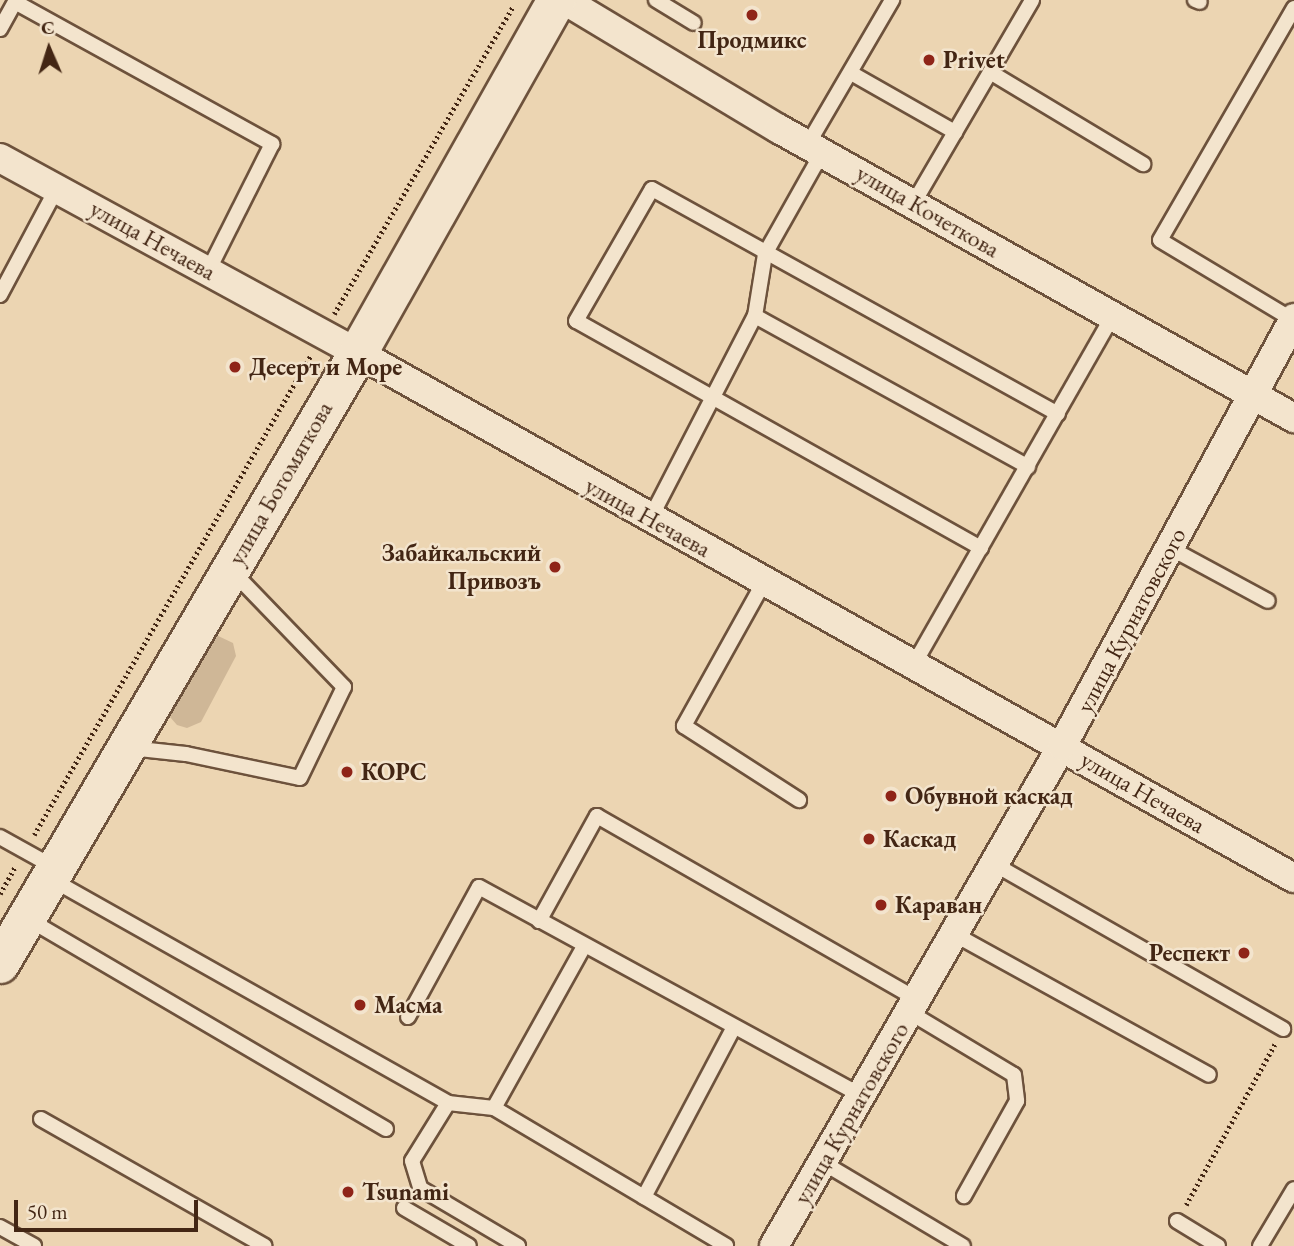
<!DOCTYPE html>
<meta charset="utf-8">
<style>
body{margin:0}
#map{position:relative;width:1294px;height:1246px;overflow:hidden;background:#ecd5b2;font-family:"EB Garamond",serif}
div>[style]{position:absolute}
.green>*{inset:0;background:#cfb797}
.path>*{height:4.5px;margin-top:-2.25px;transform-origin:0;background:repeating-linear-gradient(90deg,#432614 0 2px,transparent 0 5.5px)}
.roads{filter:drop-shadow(2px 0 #6d523c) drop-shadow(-2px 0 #6d523c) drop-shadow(0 2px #6d523c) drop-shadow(0 -2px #6d523c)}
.lane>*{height:14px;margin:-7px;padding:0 7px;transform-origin:7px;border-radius:7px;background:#f3e4cd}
.street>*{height:28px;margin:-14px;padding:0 14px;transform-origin:14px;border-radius:14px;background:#f3e4cd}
.secondary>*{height:38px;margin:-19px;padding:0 19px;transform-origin:19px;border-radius:19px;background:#f3e4cd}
.dots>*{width:19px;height:19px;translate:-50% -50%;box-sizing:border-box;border:4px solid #f3e4cd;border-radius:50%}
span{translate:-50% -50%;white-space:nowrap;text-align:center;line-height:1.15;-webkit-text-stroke:5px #f3e4cd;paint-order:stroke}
.poi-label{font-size:24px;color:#432614;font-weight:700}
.left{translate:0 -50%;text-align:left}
.right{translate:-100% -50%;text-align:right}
.street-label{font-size:24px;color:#432614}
.north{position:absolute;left:14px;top:14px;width:70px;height:70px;-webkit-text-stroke:5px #f3e4cd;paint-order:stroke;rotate:357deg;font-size:19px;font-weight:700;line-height:28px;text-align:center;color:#432614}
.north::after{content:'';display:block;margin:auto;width:24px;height:32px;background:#432614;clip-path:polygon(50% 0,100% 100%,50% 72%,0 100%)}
.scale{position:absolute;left:14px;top:1200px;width:184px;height:32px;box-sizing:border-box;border:4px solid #432614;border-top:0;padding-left:9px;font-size:21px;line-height:24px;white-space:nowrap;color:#432614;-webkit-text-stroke:5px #f3e4cd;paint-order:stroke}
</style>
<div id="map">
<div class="green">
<i style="clip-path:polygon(214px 634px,233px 643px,236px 656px,201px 722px,187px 728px,177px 725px,170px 717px,170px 702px)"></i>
</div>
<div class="path">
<i style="left:334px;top:314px;width:356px;rotate:-59.8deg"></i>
<i style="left:34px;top:835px;width:554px;rotate:-60.01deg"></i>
<i style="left:0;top:894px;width:31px;rotate:-61deg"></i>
<i style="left:1186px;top:1205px;width:184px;rotate:-61.1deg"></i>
</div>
<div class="roads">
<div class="lane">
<i style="left:656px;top:0;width:44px;rotate:31.2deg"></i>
<i style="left:1195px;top:0;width:5px;rotate:22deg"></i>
<i style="left:0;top:29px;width:31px;rotate:-61deg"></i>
<i style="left:15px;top:2px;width:294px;rotate:28.9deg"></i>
<i style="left:272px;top:144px;width:142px;rotate:116.7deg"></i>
<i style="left:990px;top:72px;width:179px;rotate:31deg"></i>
<i style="left:851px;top:73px;width:120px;rotate:29.6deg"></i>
<i style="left:808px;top:144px;width:167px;rotate:-59.7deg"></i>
<i style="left:913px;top:204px;width:236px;rotate:-59.7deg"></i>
<i style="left:0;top:295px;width:121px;rotate:-62deg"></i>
<i style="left:755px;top:316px;width:312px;rotate:28.9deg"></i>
<i style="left:1293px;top:320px;width:155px;rotate:-149deg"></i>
<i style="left:1160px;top:240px;width:268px;rotate:-60deg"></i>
<i style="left:650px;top:519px;width:229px;rotate:-62.7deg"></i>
<i style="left:755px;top:316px;width:63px;rotate:-80.8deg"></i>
<i style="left:765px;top:254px;width:118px;rotate:-60.6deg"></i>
<i style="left:981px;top:548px;width:464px;rotate:-150.7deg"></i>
<i style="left:576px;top:321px;width:152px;rotate:-60.1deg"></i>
<i style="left:652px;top:189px;width:464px;rotate:29deg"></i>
<i style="left:1170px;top:548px;width:111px;rotate:28.4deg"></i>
<i style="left:764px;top:582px;width:165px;rotate:119.1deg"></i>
<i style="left:684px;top:726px;width:137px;rotate:32.8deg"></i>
<i style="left:913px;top:666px;width:403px;rotate:-60.3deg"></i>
<i style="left:130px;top:748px;width:56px;rotate:6.1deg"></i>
<i style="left:186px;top:754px;width:116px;rotate:11.9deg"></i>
<i style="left:300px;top:778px;width:101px;rotate:-64.2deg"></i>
<i style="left:344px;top:687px;width:161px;rotate:-134deg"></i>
<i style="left:0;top:837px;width:62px;rotate:29.1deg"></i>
<i style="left:994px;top:864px;width:333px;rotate:29.7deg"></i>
<i style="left:51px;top:879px;width:456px;rotate:29.4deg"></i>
<i style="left:448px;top:1103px;width:46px;rotate:6.2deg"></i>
<i style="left:494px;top:1108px;width:270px;rotate:30.7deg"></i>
<i style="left:28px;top:919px;width:415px;rotate:30.4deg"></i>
<i style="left:539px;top:921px;width:120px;rotate:-61.1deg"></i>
<i style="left:597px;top:816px;width:368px;rotate:29.8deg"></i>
<i style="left:954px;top:934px;width:291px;rotate:28.9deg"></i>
<i style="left:909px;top:1012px;width:122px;rotate:31deg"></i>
<i style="left:1014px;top:1075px;width:26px;rotate:83deg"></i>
<i style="left:1017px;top:1101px;width:109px;rotate:119.2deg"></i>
<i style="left:408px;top:1017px;width:148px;rotate:-61.4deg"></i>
<i style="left:479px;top:887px;width:434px;rotate:28.6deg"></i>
<i style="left:448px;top:1103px;width:68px;rotate:121.8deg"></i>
<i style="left:412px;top:1161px;width:28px;rotate:73deg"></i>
<i style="left:420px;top:1188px;width:114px;rotate:30.6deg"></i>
<i style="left:494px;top:1108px;width:185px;rotate:-60.9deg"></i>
<i style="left:41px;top:1119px;width:257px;rotate:29.6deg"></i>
<i style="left:822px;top:1162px;width:164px;rotate:30.8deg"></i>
<i style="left:644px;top:1197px;width:192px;rotate:-62.1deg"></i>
<i style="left:404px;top:1208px;width:75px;rotate:30.3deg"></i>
<i style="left:1177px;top:1221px;width:48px;rotate:31.4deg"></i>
<i style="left:0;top:1227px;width:39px;rotate:29deg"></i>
<i style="left:1260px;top:1246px;width:66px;rotate:-59.2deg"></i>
</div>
<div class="street">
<i style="left:564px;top:0;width:251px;rotate:31deg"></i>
<i style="left:779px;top:129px;width:591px;rotate:29.3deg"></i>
<i style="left:0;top:158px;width:408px;rotate:28.6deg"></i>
<i style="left:358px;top:353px;width:1073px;rotate:29.29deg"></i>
<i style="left:774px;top:1246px;width:577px;rotate:-60.06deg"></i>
<i style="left:1062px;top:746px;width:487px;rotate:-61.5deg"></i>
</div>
<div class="secondary">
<i style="left:0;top:964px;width:708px;rotate:-59.63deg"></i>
<i style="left:358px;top:353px;width:405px;rotate:-60.6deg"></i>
</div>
</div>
<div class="dots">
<i style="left:752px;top:15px;background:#8f2418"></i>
<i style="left:929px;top:60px;background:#8f2418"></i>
<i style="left:235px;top:367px;background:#8f2418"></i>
<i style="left:555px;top:567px;background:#8f2418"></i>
<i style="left:347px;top:772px;background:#8f2418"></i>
<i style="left:891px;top:796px;background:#8f2418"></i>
<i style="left:869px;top:839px;background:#8f2418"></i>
<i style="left:881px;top:905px;background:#8f2418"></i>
<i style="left:1244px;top:953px;background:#8f2418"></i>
<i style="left:360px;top:1005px;background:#8f2418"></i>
<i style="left:348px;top:1192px;background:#8f2418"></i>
</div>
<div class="poi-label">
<span style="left:752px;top:40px">Продмикс</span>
<span class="left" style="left:943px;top:60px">Privet</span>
<span class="left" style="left:249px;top:367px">Десерт и Море</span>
<span class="right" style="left:541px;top:567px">Забайкальский<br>Привозъ</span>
<span class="left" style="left:361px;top:772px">КОРС</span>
<span class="left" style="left:905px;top:796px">Обувной каскад</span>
<span class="left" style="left:883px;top:839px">Каскад</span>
<span class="left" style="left:895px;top:905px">Караван</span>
<span class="right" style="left:1230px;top:953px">Респект</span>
<span class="left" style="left:374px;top:1005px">Масма</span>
<span class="left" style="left:362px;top:1192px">Tsunami</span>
</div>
<div class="street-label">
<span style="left:928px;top:211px;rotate:30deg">улица Кочеткова</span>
<span style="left:153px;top:240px;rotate:29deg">улица Нечаева</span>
<span style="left:280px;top:483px;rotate:-60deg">улица Богомягкова</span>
<span style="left:648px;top:517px;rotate:29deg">улица Нечаева</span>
<span style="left:1131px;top:620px;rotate:-62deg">улица Курнатовского</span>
<span style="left:1143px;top:792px;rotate:30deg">улица Нечаева</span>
<span style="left:851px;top:1113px;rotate:-60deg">улица Курнатовского</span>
</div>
<div class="north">С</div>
<div class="scale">50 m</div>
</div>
